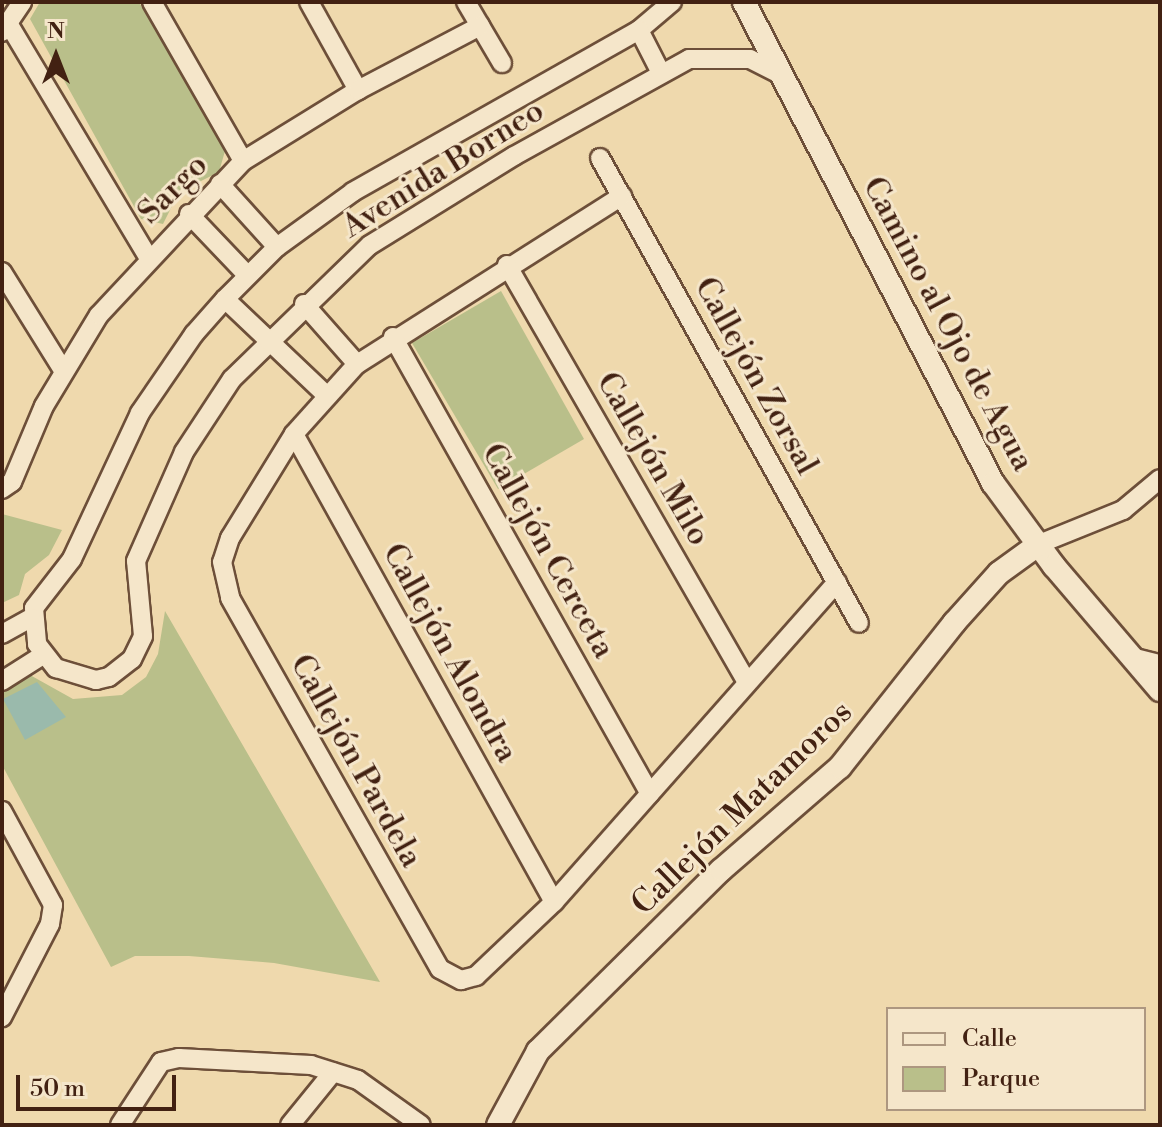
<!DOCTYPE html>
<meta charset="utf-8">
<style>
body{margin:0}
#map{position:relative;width:1162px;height:1127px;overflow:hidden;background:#efd9ad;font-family:"Libre Bodoni",serif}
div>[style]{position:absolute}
.green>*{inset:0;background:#b9bf8a}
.water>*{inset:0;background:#9abaac}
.roads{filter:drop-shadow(2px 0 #6d4f39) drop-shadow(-2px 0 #6d4f39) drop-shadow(0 2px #6d4f39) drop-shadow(0 -2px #6d4f39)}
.minor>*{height:18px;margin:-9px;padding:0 9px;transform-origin:9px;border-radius:9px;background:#f5e6ca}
.tertiary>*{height:22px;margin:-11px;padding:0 11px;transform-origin:11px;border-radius:11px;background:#f5e6ca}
span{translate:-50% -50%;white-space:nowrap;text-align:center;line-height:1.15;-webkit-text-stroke:6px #f5e6ca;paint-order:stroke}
.street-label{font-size:32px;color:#422112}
.frame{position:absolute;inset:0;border:4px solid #422112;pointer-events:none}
.legend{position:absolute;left:886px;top:1007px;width:260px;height:104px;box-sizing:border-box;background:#f5e6ca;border:2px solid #ad9780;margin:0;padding:10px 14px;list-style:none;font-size:24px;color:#422112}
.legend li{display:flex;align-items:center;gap:16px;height:40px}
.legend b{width:40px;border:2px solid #ad9780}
.north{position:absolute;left:16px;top:16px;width:80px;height:80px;-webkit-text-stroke:6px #f5e6ca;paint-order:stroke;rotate:0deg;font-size:22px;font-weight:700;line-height:32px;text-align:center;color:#422112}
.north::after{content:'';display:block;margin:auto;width:28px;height:36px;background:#422112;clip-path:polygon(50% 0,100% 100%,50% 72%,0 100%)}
.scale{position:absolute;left:16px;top:1075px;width:160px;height:36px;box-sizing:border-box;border:4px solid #422112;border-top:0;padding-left:10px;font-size:24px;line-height:28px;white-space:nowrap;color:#422112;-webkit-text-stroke:6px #f5e6ca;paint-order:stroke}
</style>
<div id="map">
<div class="green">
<i style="clip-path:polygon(40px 2px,139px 2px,225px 151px,219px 172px,179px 192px,163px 224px,141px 219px,30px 19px)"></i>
<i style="clip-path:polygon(501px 291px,584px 439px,498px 489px,412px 343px)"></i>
<i style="clip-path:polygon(2px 514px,62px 530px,49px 555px,25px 574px,19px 595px,2px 603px)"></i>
<i style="clip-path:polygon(165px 611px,380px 982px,274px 963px,189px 956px,135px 956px,111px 967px,2px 765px,2px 692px,30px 675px,73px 699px,122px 695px,146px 677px,158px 654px)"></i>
</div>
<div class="water">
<i style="clip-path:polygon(37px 682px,66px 717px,25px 740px,3px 699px)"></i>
</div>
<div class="roads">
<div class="minor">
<i style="left:152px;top:2px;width:183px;rotate:60.2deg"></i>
<i style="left:309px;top:2px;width:101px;rotate:60.9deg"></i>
<i style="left:466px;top:2px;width:71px;rotate:59.5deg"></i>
<i style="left:672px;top:2px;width:43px;rotate:139.7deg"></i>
<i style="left:639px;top:30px;width:329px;rotate:150.5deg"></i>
<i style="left:353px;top:192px;width:94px;rotate:144.1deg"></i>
<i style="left:277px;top:247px;width:74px;rotate:135deg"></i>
<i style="left:225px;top:299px;width:47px;rotate:131.5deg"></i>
<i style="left:194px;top:334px;width:96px;rotate:124.4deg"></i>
<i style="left:140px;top:413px;width:161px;rotate:115deg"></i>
<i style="left:72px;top:559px;width:62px;rotate:127.8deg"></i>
<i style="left:34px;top:608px;width:36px;rotate:85deg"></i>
<i style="left:37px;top:644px;width:31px;rotate:52deg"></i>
<i style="left:56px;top:668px;width:42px;rotate:16.7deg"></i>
<i style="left:96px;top:680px;width:13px;rotate:-13deg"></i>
<i style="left:109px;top:677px;width:29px;rotate:-38deg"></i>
<i style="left:132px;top:659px;width:25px;rotate:-64deg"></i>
<i style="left:143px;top:636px;width:75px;rotate:-95.3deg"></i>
<i style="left:136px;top:561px;width:119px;rotate:-66.2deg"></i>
<i style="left:184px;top:452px;width:87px;rotate:-56.7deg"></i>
<i style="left:232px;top:379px;width:192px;rotate:-44.2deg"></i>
<i style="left:370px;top:245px;width:169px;rotate:-31.7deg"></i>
<i style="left:514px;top:156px;width:200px;rotate:-29deg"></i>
<i style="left:689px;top:59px;width:61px"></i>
<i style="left:750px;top:59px;width:37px;rotate:27deg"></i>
<i style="left:8px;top:23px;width:273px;rotate:59.1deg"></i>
<i style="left:639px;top:30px;width:48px;rotate:62.9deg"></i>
<i style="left:2px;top:32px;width:36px;rotate:-56deg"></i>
<i style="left:600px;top:158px;width:532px;rotate:60.88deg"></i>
<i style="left:220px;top:184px;width:85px;rotate:47.9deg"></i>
<i style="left:622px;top:196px;width:314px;rotate:147.6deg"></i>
<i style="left:357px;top:364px;width:94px;rotate:132deg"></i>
<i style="left:294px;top:434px;width:122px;rotate:121.6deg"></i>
<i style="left:230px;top:538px;width:25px;rotate:108deg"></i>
<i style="left:222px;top:562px;width:37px;rotate:77deg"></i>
<i style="left:230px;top:598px;width:426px;rotate:60.5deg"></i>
<i style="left:440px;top:969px;width:24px;rotate:28deg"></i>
<i style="left:461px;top:980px;width:16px;rotate:-15deg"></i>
<i style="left:476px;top:976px;width:108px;rotate:-43.5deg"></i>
<i style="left:554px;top:902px;width:427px;rotate:-48.5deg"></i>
<i style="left:189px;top:214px;width:84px;rotate:46.4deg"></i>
<i style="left:507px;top:265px;width:482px;rotate:60.1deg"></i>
<i style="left:2px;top:272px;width:115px;rotate:58.1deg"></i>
<i style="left:225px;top:299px;width:138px;rotate:43.5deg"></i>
<i style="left:304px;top:304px;width:80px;rotate:48.5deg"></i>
<i style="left:393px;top:337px;width:524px;rotate:60.65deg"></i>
<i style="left:294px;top:434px;width:535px;rotate:60.95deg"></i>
<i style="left:2px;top:489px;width:12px;rotate:-35deg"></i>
<i style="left:12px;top:482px;width:82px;rotate:-67.2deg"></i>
<i style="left:44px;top:406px;width:106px;rotate:-58.9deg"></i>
<i style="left:99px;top:315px;width:211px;rotate:-46.9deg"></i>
<i style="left:243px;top:161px;width:135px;rotate:-31.7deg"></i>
<i style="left:358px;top:90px;width:138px;rotate:-27.7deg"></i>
<i style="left:1039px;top:544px;width:91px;rotate:-22deg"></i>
<i style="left:1123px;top:510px;width:48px;rotate:-40deg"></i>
<i style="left:2px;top:634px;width:33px;rotate:-29deg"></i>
<i style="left:1131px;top:657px;width:30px;rotate:14deg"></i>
<i style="left:2px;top:681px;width:49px;rotate:-32.4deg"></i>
<i style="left:2px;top:811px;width:107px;rotate:61.5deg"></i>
<i style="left:53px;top:905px;width:19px;rotate:99deg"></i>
<i style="left:50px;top:924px;width:105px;rotate:117.3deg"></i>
<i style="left:120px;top:1125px;width:75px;rotate:-56.9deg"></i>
<i style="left:161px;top:1062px;width:18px;rotate:-13deg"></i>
<i style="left:179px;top:1058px;width:132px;rotate:3deg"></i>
<i style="left:311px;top:1065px;width:49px;rotate:17.7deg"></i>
<i style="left:358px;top:1080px;width:77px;rotate:35.5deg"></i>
<i style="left:290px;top:1125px;width:68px;rotate:-50.9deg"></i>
</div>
<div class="tertiary">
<i style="left:744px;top:2px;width:542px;rotate:62.63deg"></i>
<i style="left:993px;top:483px;width:103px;rotate:53.7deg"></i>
<i style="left:1054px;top:566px;width:163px;rotate:49.5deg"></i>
<i style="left:498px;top:1125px;width:84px;rotate:-61.6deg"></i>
<i style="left:538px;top:1051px;width:257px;rotate:-44.7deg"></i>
<i style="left:721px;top:870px;width:157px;rotate:-40.9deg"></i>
<i style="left:840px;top:767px;width:184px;rotate:-51.6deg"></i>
<i style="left:954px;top:623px;width:67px;rotate:-48deg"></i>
<i style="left:999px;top:573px;width:49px;rotate:-35.9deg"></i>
</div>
</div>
<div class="street-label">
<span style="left:443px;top:169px;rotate:-32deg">Avenida Borneo</span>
<span style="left:173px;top:189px;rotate:-45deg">Sargo</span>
<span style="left:948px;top:324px;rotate:62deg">Camino al Ojo de Agua</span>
<span style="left:756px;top:376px;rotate:61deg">Callejón Zorsal</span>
<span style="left:653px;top:459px;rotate:60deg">Callejón Milo</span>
<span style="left:548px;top:551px;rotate:61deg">Callejón Cerceta</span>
<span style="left:450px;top:653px;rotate:61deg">Callejón Alondra</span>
<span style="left:356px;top:761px;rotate:61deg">Callejón Pardela</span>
<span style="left:742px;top:808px;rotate:-44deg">Callejón Matamoros</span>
</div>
<div class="frame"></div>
<ul class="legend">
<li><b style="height:10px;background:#f5e6ca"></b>Calle</li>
<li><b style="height:22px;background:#b9bf8a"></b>Parque</li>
</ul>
<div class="north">N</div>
<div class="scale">50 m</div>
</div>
